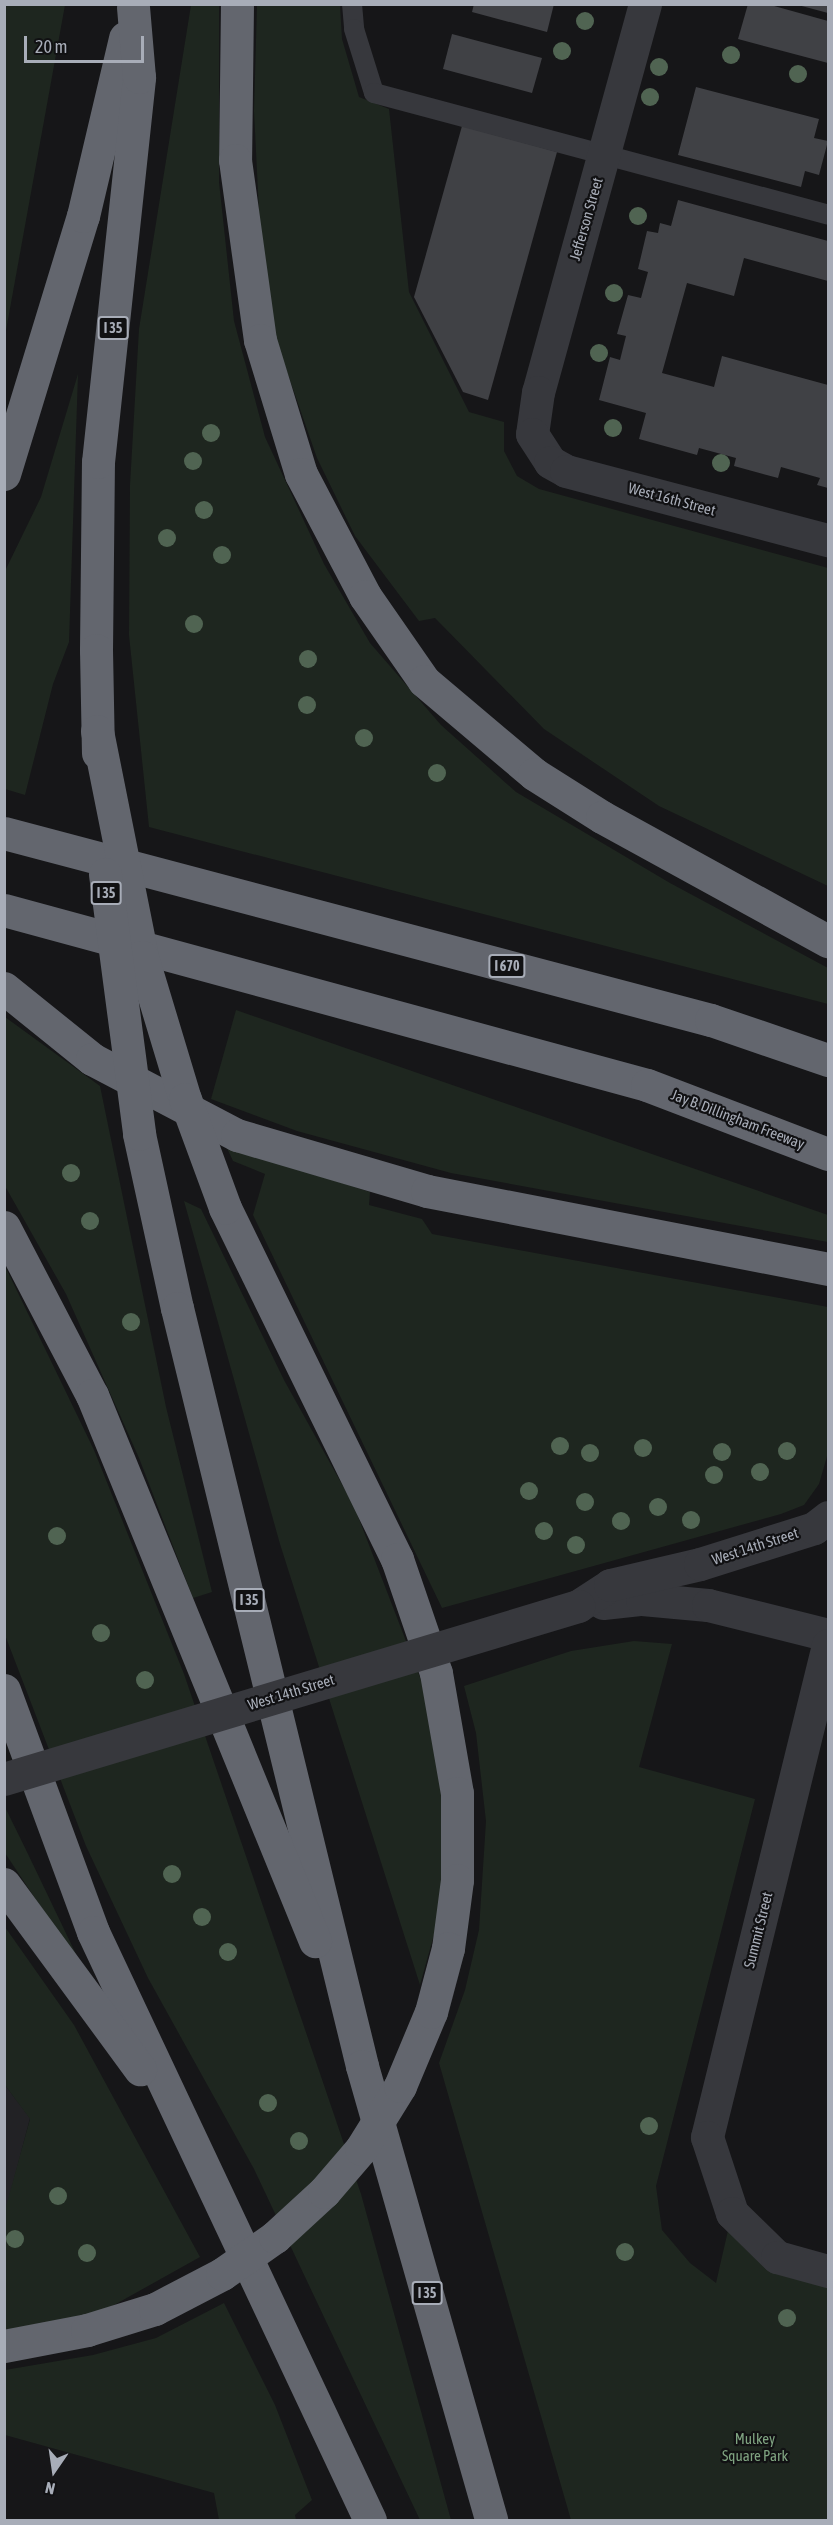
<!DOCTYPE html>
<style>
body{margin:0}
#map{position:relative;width:833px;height:2525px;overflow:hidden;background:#161618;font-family:"Asap Condensed",sans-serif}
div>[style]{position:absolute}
.built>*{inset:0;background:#222225}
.green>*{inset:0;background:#1e261f}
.building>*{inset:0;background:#404145}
.lane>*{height:20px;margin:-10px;padding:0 10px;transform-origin:10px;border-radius:10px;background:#37383d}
.street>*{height:33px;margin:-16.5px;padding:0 16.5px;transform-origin:16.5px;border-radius:16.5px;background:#37383d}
.highway>*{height:33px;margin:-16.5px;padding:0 16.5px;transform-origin:16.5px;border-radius:16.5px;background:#63666e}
.street-bridge>*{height:33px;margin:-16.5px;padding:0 16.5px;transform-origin:16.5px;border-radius:16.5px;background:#37383d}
.highway-bridge>*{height:33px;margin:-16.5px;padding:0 16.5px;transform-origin:16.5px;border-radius:16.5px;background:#63666e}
.trees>*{width:18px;height:18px;margin:-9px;border-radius:50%;background:#506452}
span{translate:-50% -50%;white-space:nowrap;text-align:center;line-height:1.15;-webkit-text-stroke:4.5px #111113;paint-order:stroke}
.shield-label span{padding:2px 4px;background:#111113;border:2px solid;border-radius:4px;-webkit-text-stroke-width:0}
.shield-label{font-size:14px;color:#a8adb8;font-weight:700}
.street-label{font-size:15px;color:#a8adb8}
.park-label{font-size:15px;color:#7fa381}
.frame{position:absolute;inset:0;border:6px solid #a8adb8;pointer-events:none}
.north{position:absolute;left:24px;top:2441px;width:60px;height:60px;-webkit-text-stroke:4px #111113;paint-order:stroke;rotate:193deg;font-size:16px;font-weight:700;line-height:24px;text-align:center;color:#a8adb8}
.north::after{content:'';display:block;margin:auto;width:21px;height:27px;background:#a8adb8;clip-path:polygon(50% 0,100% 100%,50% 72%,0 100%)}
.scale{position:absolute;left:24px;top:36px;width:120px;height:27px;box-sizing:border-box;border:3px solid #a8adb8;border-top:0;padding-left:8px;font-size:18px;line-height:21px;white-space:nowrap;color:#a8adb8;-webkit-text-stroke:4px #111113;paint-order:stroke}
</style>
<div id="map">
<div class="built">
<i style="clip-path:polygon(5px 2085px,30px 2118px,5px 2214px)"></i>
</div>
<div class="green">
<i style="clip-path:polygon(5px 4px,65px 5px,5px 336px,4px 5px)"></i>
<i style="clip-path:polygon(191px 5px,219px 5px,219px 182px,234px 321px,265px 437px,324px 564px,370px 643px,441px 725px,516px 792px,670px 883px,828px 968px,828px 1004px,149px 827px,129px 635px,130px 485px,139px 329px)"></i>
<i style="clip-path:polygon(257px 5px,340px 5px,342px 39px,359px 97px,389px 109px,409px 292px,469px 412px,504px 422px,504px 451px,517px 476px,539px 489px,828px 568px,828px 886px,659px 806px,544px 729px,435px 618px,419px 621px,355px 536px,317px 458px,277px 343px,260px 232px,254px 111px)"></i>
<i style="clip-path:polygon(78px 374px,69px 642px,53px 684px,25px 795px,5px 789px,5px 571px,41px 497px)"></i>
<i style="clip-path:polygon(236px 1010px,828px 1215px,828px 1242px,451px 1173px,297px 1131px,211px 1099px)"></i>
<i style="clip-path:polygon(5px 1017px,100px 1086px,166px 1407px,212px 1592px,193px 1598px,139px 1458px,66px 1294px,5px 1186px)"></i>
<i style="clip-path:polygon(226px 1146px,370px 1192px,369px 1205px,422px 1219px,432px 1234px,828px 1307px,828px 1453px,819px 1484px,804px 1505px,781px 1514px,442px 1608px,253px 1215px,265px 1174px,233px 1161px)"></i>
<i style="clip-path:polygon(184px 1201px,201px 1209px,284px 1380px,354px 1506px,426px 1693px,440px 1761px,448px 1845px,440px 1913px,420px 1985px,280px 1544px)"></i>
<i style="clip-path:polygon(4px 1264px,94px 1450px,184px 1674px,361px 2194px,451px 2520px,420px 2520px,254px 2169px,148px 1978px,86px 1846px,5px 1635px)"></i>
<i style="clip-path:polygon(634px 1641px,672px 1644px,639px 1767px,755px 1799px,656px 2186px,662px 2230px,690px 2263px,716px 2283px,732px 2213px,828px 2271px,828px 2520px,571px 2520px,439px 2063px,465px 1990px,479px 1930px,486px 1821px,476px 1733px,464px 1686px,571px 1651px)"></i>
<i style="clip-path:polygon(4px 1805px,28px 1854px,86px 1975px,5px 1853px)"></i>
<i style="clip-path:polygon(5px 1927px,74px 2025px,200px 2257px,98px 2314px,5px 2334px,4px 2214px,30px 2119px,5px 2085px)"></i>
<i style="clip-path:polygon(224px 2303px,275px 2405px,312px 2500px,295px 2515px,296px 2520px,219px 2520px,214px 2493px,5px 2435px,5px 2370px,93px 2355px,156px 2338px)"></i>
</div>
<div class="building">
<i style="clip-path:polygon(474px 4px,554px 4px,547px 32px,472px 12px)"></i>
<i style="clip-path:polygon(748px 4px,767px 4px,828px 21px,828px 63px,738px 39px)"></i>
<i style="clip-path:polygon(798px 4px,828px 4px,828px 13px,798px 5px)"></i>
<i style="clip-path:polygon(452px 34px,542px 58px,532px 93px,443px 69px)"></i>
<i style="clip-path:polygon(696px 87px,819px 119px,814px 138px,828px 141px,819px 175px,805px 171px,801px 187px,678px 155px)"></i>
<i style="clip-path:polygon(462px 126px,557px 152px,488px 400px,463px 392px,414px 297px)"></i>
<i style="clip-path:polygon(678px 200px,828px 241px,828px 281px,744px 258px,734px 296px,687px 283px,662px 373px,714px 387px,722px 356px,828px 385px,828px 488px,817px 485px,820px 478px,781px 467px,778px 478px,734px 466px,736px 458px,699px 448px,697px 455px,639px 439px,646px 413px,599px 400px,610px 357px,620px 360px,626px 336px,617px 334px,628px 295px,641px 298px,648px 272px,638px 269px,647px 231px,658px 233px,660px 223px,671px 226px)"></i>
</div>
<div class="lane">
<i style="left:352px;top:4px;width:25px;rotate:85deg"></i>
<i style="left:354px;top:29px;width:67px;rotate:72.6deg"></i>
<i style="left:374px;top:93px;width:470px;rotate:15deg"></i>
</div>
<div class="street">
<i style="left:645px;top:4px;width:402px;rotate:105.4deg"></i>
<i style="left:538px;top:392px;width:42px;rotate:98.1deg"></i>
<i style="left:532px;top:434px;width:33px;rotate:57deg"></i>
<i style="left:550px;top:462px;width:18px;rotate:29deg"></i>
<i style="left:566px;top:471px;width:271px;rotate:14.8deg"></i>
<i style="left:603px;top:1603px;width:39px;rotate:-6deg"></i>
<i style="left:642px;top:1599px;width:66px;rotate:5.2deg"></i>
<i style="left:708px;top:1605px;width:124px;rotate:14deg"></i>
<i style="left:578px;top:1606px;width:38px;rotate:-33deg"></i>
<i style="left:610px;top:1585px;width:92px;rotate:-13.1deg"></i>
<i style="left:700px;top:1564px;width:120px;rotate:-17.5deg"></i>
<i style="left:814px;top:1528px;width:18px;rotate:-38deg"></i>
<i style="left:828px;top:1645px;width:507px;rotate:103.82deg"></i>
<i style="left:707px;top:2137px;width:80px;rotate:71.8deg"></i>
<i style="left:732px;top:2213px;width:63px;rotate:44.4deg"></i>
<i style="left:777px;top:2257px;width:53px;rotate:15.4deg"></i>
</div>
<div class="highway">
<i style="left:237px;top:4px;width:156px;rotate:90.7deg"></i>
<i style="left:235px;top:160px;width:182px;rotate:82.1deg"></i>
<i style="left:260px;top:340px;width:140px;rotate:73deg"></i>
<i style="left:301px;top:474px;width:138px;rotate:62.3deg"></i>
<i style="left:365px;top:596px;width:103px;rotate:55.2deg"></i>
<i style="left:424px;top:681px;width:144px;rotate:40.2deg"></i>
<i style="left:534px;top:774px;width:80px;rotate:32.3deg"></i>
<i style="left:602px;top:817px;width:258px;rotate:28.8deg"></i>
<i style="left:4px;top:474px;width:270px;rotate:-73deg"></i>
<i style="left:83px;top:216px;width:183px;rotate:-76.7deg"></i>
<i style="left:96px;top:650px;width:188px;rotate:-89.4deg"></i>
<i style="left:98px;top:462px;width:387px;rotate:-83.9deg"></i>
<i style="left:139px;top:77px;width:70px;rotate:-94.9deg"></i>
<i style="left:4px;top:833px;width:731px;rotate:14.82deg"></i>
<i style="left:711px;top:1020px;width:124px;rotate:18.9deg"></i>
<i style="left:4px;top:910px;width:666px;rotate:15.22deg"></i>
<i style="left:647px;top:1085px;width:194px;rotate:20.9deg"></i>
<i style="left:4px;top:988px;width:113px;rotate:38.9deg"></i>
<i style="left:92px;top:1059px;width:164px;rotate:27.7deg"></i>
<i style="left:237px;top:1135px;width:198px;rotate:16.4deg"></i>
<i style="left:427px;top:1191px;width:409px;rotate:11deg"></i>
<i style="left:139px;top:1134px;width:178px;rotate:77.7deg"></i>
<i style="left:177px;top:1308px;width:780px;rotate:76.28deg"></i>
<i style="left:362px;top:2066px;width:472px;rotate:74.1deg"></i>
<i style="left:225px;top:1208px;width:391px;rotate:63.9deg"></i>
<i style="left:397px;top:1559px;width:120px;rotate:71.1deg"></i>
<i style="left:436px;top:1673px;width:122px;rotate:80.1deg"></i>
<i style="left:457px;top:1793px;width:87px;rotate:90deg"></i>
<i style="left:457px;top:1880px;width:69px;rotate:97.5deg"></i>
<i style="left:4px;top:1227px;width:190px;rotate:62.4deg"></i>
<i style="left:92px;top:1395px;width:590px;rotate:67.78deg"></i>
<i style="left:4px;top:1690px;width:258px;rotate:69.8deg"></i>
<i style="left:93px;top:1932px;width:650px;rotate:64.78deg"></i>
<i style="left:4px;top:1884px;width:230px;rotate:53.7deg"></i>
<i style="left:4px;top:2346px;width:85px;rotate:-10.9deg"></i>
</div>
<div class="street-bridge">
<i style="left:4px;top:1779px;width:600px;rotate:-16.77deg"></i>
</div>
<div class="highway-bridge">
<i style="left:96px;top:650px;width:103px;rotate:88.9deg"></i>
<i style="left:97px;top:731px;width:230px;rotate:78.7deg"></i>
<i style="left:142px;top:957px;width:148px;rotate:73.2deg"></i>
<i style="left:185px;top:1099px;width:116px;rotate:69.8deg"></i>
<i style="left:105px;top:874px;width:262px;rotate:82.5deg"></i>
<i style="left:87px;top:2330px;width:71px;rotate:-17.2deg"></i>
<i style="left:155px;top:2309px;width:76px;rotate:-27.6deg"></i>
<i style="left:222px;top:2274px;width:65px;rotate:-34.9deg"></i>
<i style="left:275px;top:2237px;width:67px;rotate:-42.6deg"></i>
<i style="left:324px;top:2192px;width:57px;rotate:-49.3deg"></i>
<i style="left:361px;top:2149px;width:74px;rotate:-58.2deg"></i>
<i style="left:400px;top:2086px;width:80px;rotate:-67.3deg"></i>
<i style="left:431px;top:2012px;width:66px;rotate:-75.1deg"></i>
</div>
<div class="trees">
<i style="left:585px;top:21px"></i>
<i style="left:562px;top:51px"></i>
<i style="left:731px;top:55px"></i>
<i style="left:659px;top:67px"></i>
<i style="left:798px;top:74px"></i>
<i style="left:650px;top:97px"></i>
<i style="left:638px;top:216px"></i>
<i style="left:614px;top:293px"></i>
<i style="left:599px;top:353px"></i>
<i style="left:613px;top:428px"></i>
<i style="left:211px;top:433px"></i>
<i style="left:193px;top:461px"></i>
<i style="left:721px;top:463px"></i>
<i style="left:204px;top:510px"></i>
<i style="left:167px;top:538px"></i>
<i style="left:222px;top:555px"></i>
<i style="left:194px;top:624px"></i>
<i style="left:308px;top:659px"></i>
<i style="left:307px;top:705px"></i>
<i style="left:364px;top:738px"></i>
<i style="left:437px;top:773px"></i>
<i style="left:71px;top:1173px"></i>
<i style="left:90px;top:1221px"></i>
<i style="left:131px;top:1322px"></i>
<i style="left:560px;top:1446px"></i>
<i style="left:643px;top:1448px"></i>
<i style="left:787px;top:1451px"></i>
<i style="left:722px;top:1452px"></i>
<i style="left:590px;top:1453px"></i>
<i style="left:760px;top:1472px"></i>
<i style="left:714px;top:1475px"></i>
<i style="left:529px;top:1491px"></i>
<i style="left:585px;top:1502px"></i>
<i style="left:658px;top:1507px"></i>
<i style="left:691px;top:1520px"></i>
<i style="left:621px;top:1521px"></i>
<i style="left:544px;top:1531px"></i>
<i style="left:57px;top:1536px"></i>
<i style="left:576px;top:1545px"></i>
<i style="left:101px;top:1633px"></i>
<i style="left:145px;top:1680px"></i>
<i style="left:172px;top:1874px"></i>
<i style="left:202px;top:1917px"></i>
<i style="left:228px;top:1952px"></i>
<i style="left:268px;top:2103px"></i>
<i style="left:649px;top:2126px"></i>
<i style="left:299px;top:2141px"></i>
<i style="left:58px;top:2196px"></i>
<i style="left:15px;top:2239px"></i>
<i style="left:625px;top:2252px"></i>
<i style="left:87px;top:2253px"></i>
<i style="left:787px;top:2318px"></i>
</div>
<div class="shield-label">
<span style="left:113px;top:328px">I 35</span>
<span style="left:106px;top:893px">I 35</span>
<span style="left:507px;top:966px">I 670</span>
<span style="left:249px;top:1600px">I 35</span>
<span style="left:427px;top:2293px">I 35</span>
</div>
<div class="street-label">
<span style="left:586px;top:219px;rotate:-74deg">Jefferson Street</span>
<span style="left:672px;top:499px;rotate:15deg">West 16th Street</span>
<span style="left:738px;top:1119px;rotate:21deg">Jay B. Dillingham Freeway</span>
<span style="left:755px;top:1546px;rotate:-18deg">West 14th Street</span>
<span style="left:291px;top:1692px;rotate:-17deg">West 14th Street</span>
<span style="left:758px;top:1930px;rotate:-76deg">Summit Street</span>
</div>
<div class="park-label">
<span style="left:755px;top:2447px">Mulkey<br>Square Park</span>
</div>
<div class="frame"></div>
<div class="north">N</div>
<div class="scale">20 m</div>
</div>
